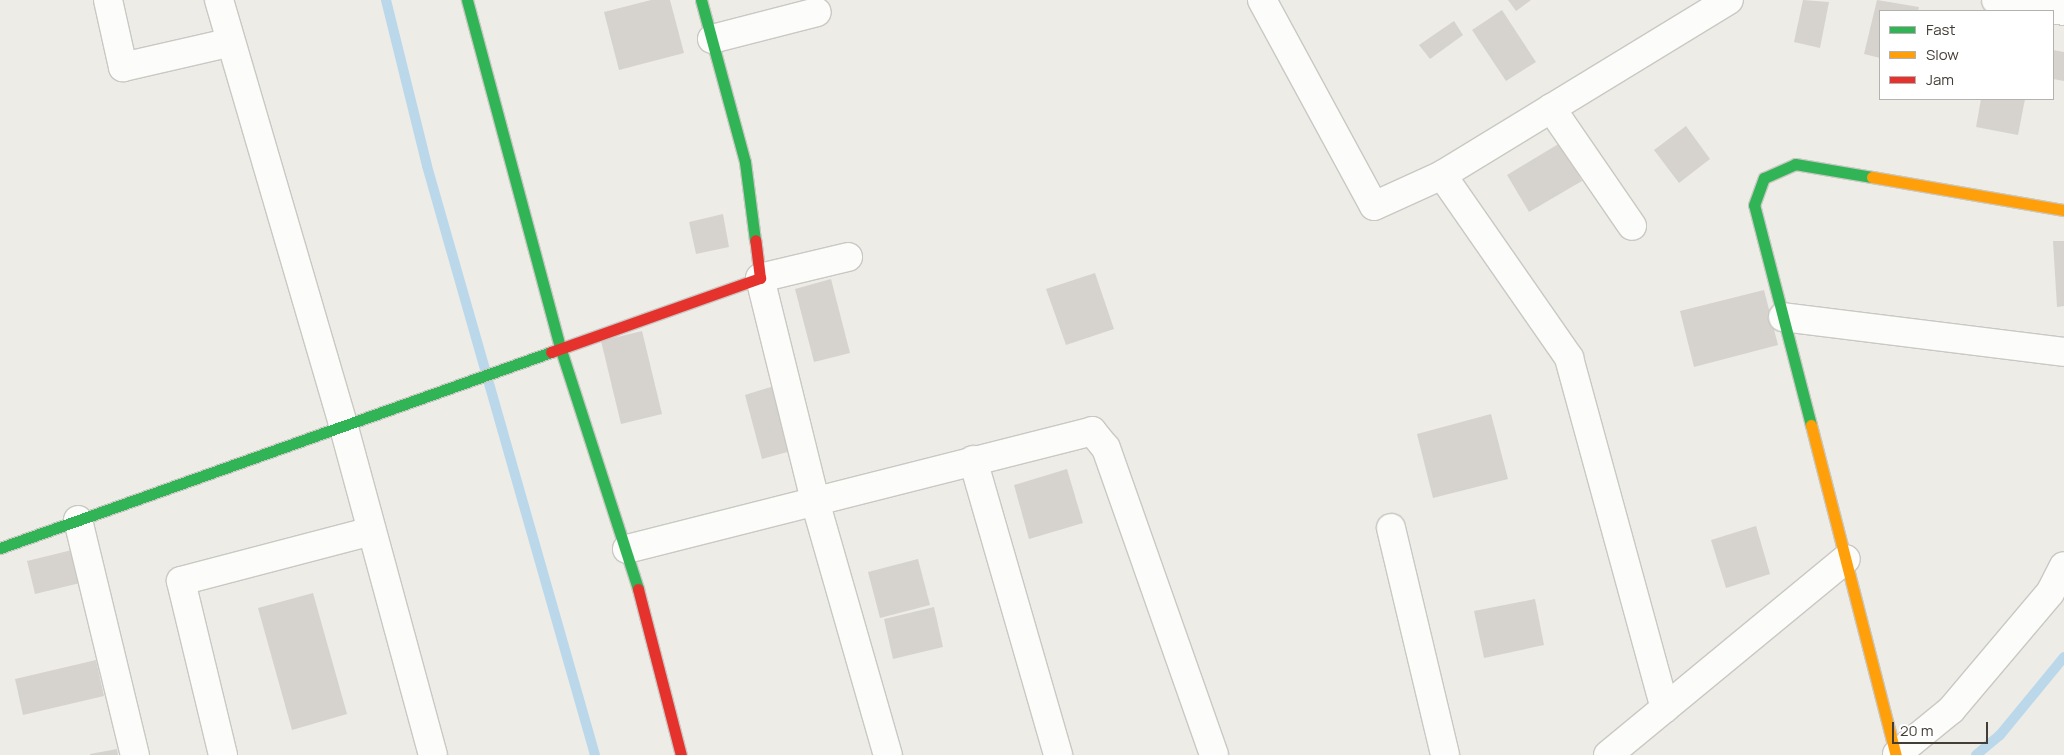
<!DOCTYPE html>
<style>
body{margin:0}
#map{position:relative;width:2064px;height:755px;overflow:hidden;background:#eeece7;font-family:Manrope,sans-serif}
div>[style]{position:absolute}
.stream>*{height:10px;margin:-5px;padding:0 5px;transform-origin:5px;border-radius:5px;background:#bad8ea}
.building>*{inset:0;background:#d6d3ce}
.roads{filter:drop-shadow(1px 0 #cac8c3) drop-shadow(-1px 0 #cac8c3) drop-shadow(0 1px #cac8c3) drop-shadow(0 -1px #cac8c3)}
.street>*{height:28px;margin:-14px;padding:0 14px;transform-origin:14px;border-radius:14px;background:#fcfcfb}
.fast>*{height:11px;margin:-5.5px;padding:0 5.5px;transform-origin:5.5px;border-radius:5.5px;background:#30b455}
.slow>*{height:11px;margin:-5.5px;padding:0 5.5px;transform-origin:5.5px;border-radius:5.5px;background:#ff9f0a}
.jam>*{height:11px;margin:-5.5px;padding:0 5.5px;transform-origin:5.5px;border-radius:5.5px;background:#e5322d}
span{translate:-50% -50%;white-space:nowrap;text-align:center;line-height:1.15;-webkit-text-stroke:4px #fff;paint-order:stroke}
.legend{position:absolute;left:1879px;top:10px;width:175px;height:90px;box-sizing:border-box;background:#fff;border:1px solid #b4b1ae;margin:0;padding:6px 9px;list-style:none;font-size:15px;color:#433d35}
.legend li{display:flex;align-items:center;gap:10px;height:25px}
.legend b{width:25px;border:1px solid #b4b1ae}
.scale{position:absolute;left:1892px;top:722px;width:96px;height:22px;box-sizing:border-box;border:2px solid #433d35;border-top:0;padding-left:6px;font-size:15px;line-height:18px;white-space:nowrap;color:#433d35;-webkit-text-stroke:4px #fff;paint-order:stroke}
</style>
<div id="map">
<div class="stream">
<i style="left:386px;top:0;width:171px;rotate:76.1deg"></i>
<i style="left:427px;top:166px;width:612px;rotate:74.08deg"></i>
<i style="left:1976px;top:755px;width:31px;rotate:-40deg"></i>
<i style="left:2000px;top:735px;width:101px;rotate:-50.6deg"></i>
</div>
<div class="building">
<i style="clip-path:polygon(651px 0,670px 0,684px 53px,619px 70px,604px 12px)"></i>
<i style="clip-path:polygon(1508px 0,1531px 0,1516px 11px)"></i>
<i style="clip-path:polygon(1803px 0,1829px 2px,1820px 48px,1794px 42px)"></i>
<i style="clip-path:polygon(1877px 0,1919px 7px,1918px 11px,1880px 11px,1880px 58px,1864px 54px)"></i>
<i style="clip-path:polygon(1502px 10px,1536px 62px,1506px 81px,1472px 30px)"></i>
<i style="clip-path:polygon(1454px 21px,1463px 35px,1430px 59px,1419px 45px)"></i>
<i style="clip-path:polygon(2053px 50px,2064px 52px,2064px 81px,2053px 79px)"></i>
<i style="clip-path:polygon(1981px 99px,2025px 99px,2018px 135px,1976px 127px)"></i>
<i style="clip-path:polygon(1686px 126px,1710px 159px,1679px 183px,1654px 150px)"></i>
<i style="clip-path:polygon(1560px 143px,1582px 181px,1529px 212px,1507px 175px)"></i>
<i style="clip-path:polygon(723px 214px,729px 247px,696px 254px,689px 222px)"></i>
<i style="clip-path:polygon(2053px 241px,2064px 241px,2064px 306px,2057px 307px)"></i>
<i style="clip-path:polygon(1095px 273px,1114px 329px,1066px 345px,1046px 289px)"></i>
<i style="clip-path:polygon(831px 279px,850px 353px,814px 362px,795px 289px)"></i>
<i style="clip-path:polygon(1764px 290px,1778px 345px,1694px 367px,1680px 311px)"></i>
<i style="clip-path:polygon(642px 331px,662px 414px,621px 424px,601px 341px)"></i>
<i style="clip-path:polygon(774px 386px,791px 451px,762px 459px,745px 395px)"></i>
<i style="clip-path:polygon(1491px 414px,1508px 479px,1433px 498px,1417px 434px)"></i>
<i style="clip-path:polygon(1067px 469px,1083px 523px,1029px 539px,1014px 485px)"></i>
<i style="clip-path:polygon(1756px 526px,1770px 574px,1726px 588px,1711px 540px)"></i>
<i style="clip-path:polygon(72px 550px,80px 583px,35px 594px,27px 561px)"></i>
<i style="clip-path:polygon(918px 559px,930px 605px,880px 618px,868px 572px)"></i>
<i style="clip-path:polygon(313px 593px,347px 714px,292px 730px,258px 608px)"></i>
<i style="clip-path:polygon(1535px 599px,1544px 645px,1484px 658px,1474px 611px)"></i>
<i style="clip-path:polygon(934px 607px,943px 647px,893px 659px,884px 619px)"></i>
<i style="clip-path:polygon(96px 660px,104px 696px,23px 715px,15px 679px)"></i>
<i style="clip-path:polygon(117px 749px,118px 755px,90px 755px,90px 754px)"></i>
</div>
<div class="roads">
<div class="street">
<i style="left:108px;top:0;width:69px;rotate:77.4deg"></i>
<i style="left:123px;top:67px;width:108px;rotate:-12.9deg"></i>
<i style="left:219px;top:0;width:442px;rotate:73.7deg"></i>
<i style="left:343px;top:424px;width:343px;rotate:74.8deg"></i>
<i style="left:1262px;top:0;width:234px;rotate:61.5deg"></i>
<i style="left:1374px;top:206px;width:75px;rotate:-24.5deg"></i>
<i style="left:1442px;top:175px;width:336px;rotate:-31.4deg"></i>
<i style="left:1996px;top:0;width:69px;rotate:9.2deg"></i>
<i style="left:712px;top:39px;width:108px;rotate:-14.4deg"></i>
<i style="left:1551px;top:108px;width:143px;rotate:55.5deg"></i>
<i style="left:1442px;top:175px;width:223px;rotate:55.2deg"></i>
<i style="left:1569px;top:358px;width:363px;rotate:74.7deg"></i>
<i style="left:848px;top:257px;width:90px;rotate:166.6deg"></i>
<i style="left:760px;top:278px;width:230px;rotate:76.1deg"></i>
<i style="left:815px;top:501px;width:264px;rotate:74deg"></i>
<i style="left:1783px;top:317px;width:283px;rotate:7.1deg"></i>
<i style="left:973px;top:460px;width:307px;rotate:73.9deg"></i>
<i style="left:78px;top:520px;width:242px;rotate:76.4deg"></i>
<i style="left:1391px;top:528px;width:233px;rotate:76.6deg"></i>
<i style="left:627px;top:549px;width:480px;rotate:-14.2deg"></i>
<i style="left:1092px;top:431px;width:22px;rotate:51deg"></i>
<i style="left:1106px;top:448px;width:325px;rotate:70.6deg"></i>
<i style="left:1897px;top:754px;width:70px;rotate:-39.2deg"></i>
<i style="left:1951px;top:710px;width:153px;rotate:-49.8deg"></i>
<i style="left:2050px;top:593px;width:30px;rotate:-63deg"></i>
<i style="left:223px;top:755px;width:179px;rotate:-103.6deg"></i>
<i style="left:181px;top:581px;width:197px;rotate:-14.7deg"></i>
<i style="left:1608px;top:755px;width:308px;rotate:-39.5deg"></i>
</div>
<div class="fast">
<i style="left:467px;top:0;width:359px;rotate:75deg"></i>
<i style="left:560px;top:347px;width:254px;rotate:72.1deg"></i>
<i style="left:701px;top:0;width:168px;rotate:74.8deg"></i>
<i style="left:745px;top:162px;width:79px;rotate:82.7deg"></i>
<i style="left:1811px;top:425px;width:227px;rotate:-104.5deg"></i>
<i style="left:1754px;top:205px;width:29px;rotate:-70deg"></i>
<i style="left:1764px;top:178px;width:34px;rotate:-24deg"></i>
<i style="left:1795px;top:164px;width:78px;rotate:9.6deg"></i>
<i style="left:0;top:548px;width:585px;rotate:-19.58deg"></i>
</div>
<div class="slow">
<i style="left:1872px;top:177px;width:195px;rotate:9.8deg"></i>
<i style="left:1811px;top:425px;width:341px;rotate:75.6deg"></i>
</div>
<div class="jam">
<i style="left:551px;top:352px;width:222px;rotate:-19.5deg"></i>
<i style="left:760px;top:278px;width:38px;rotate:-97deg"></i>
<i style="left:638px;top:589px;width:171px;rotate:75.5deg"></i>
</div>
</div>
<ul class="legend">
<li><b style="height:6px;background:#30b455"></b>Fast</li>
<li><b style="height:6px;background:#ff9f0a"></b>Slow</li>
<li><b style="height:6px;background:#e5322d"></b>Jam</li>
</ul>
<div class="scale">20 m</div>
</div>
